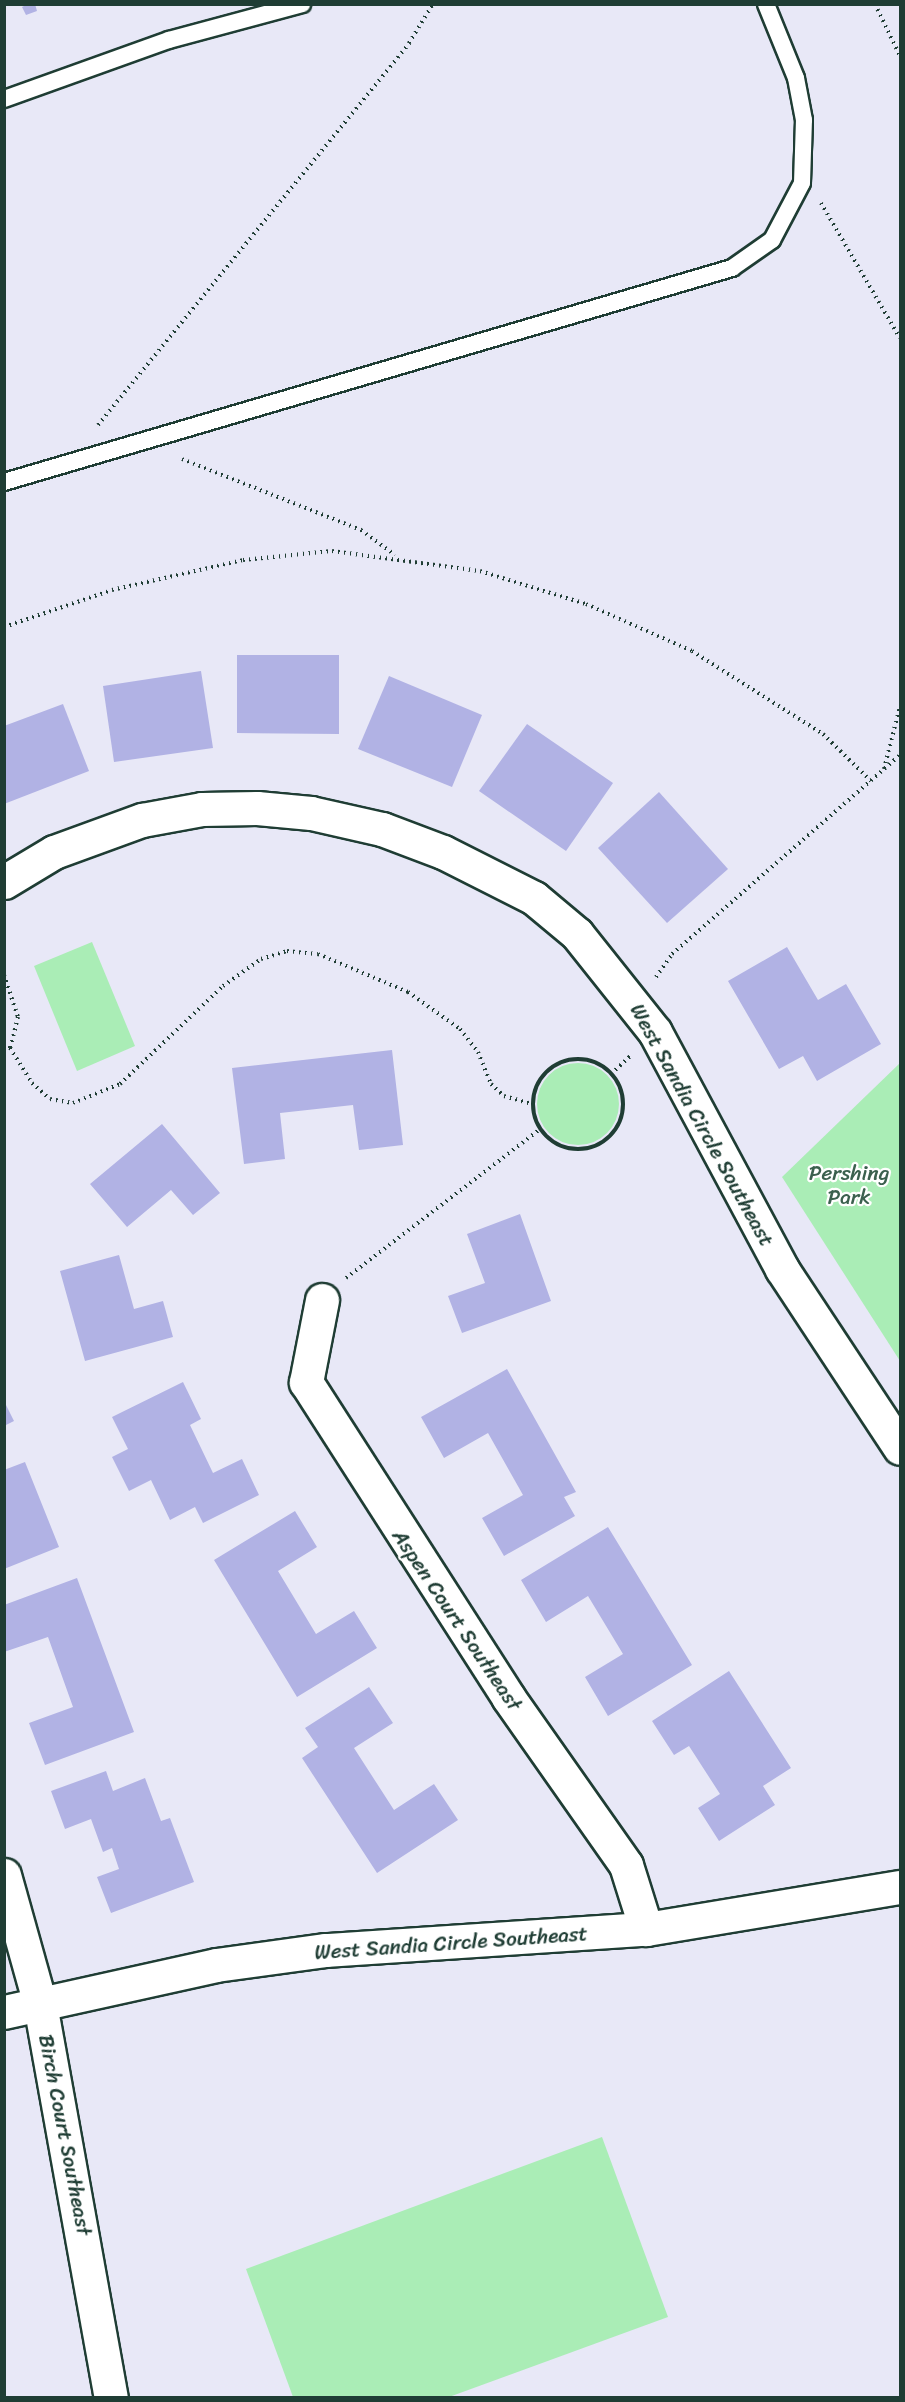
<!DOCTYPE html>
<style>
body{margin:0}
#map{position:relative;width:905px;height:2402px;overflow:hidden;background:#e8e8f7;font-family:Sriracha,sans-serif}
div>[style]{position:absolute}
.green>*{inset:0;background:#aaedb6}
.round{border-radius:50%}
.building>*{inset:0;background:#b1b2e4}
.path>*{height:4px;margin-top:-2px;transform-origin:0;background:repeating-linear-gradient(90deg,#1f3d34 0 1.5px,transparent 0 6px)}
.path>.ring{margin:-2px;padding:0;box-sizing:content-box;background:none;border:4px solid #1f3d34;border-radius:50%}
.roads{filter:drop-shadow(2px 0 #1f3d34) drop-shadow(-2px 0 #1f3d34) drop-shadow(0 2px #1f3d34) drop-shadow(0 -2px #1f3d34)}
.service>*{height:16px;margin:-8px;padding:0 8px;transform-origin:8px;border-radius:8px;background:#fff}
.minor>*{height:33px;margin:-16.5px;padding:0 16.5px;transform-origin:16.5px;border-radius:16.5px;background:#fff}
span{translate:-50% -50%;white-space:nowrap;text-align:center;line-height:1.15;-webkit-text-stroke:4.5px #fff;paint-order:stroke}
.street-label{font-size:21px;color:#1f3d34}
.park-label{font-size:21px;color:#3b604e}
.frame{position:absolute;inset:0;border:6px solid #1f3d34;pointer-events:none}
</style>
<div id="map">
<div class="green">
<i style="clip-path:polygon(92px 942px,135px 1046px,77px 1071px,34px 966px)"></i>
<i class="round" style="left:537px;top:1063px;width:82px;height:82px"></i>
<i style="clip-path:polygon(900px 1063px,900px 1361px,782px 1177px)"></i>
<i style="clip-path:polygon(602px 2137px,668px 2317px,449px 2397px,293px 2397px,246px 2269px)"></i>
</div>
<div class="building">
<i style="clip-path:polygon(28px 4px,35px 4px,37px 11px,26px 15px,22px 7px)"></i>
<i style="clip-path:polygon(237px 655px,339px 655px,339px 734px,237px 733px)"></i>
<i style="clip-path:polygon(201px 671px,213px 748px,114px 762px,103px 686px)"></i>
<i style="clip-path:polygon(389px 676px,482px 715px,452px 787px,358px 749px)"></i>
<i style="clip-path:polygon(63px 704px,89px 771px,4px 804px,4px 726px)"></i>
<i style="clip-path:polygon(527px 724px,613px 783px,566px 851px,479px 791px)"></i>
<i style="clip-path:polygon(659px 792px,728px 869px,667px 923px,598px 848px)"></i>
<i style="clip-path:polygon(787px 947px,818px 1000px,846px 984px,881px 1044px,817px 1081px,803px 1056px,779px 1069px,728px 981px)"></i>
<i style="clip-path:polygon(392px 1050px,403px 1145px,359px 1150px,353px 1105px,280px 1113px,285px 1159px,244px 1164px,232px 1068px)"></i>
<i style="clip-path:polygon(162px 1124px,220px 1193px,193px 1215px,171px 1190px,127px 1227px,90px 1184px)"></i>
<i style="clip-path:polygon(520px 1214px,551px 1301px,462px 1333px,448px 1296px,485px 1283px,467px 1234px)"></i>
<i style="clip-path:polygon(119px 1255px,134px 1309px,163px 1301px,173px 1337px,85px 1361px,60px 1271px)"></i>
<i style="clip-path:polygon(507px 1369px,576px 1492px,564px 1497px,575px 1516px,504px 1556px,482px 1518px,523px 1495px,488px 1433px,444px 1458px,421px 1417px)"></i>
<i style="clip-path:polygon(183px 1382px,201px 1419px,190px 1425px,213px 1473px,242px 1459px,259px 1495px,203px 1523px,195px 1507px,170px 1520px,151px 1480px,129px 1491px,112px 1457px,128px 1449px,112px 1417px)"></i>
<i style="clip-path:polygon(4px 1401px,14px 1421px,4px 1426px)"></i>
<i style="clip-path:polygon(25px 1462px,59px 1547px,4px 1569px,4px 1470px)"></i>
<i style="clip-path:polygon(295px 1511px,317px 1547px,278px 1571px,316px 1634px,354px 1611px,377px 1648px,297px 1697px,214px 1560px)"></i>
<i style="clip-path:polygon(608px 1527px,692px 1665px,608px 1716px,585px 1677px,623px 1654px,588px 1596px,546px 1622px,521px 1580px)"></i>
<i style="clip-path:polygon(77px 1578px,134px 1732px,45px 1765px,29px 1723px,73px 1707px,48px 1637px,4px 1652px,4px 1605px)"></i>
<i style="clip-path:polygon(729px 1671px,791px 1768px,763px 1786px,775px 1805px,719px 1841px,698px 1808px,720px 1794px,689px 1746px,674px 1755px,652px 1721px)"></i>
<i style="clip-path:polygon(369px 1687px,393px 1723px,354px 1748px,394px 1810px,434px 1784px,458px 1820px,377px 1873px,302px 1758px,318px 1747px,305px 1728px)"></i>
<i style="clip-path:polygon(106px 1771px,113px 1791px,145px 1778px,161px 1821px,170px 1818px,194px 1882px,111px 1913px,97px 1877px,119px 1869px,112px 1848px,103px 1852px,91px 1819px,65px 1829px,51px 1791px)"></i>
</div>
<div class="path">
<i style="left:875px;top:4px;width:58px;rotate:64.3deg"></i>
<i style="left:821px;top:203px;width:156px;rotate:59.7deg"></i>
<i style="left:98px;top:425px;width:493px;rotate:-50.8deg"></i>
<i style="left:409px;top:43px;width:46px;rotate:-58.4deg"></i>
<i style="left:182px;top:459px;width:193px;rotate:21.6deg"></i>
<i style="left:361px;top:530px;width:42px;rotate:36.3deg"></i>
<i style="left:4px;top:627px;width:114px;rotate:-18.9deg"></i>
<i style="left:112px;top:590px;width:134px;rotate:-12.9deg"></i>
<i style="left:243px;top:560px;width:89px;rotate:-5.8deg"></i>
<i style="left:332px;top:551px;width:149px;rotate:7.7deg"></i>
<i style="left:480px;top:571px;width:111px;rotate:17.3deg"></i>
<i style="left:586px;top:604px;width:116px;rotate:23.9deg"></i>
<i style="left:692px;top:651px;width:155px;rotate:32.4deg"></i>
<i style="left:823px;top:734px;width:67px;rotate:44.4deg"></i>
<i style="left:884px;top:769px;width:65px;rotate:-75.7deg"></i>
<i style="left:4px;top:975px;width:44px;rotate:71.6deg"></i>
<i style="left:18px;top:1017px;width:32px;rotate:104deg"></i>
<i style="left:10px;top:1048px;width:6px;rotate:171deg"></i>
<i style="left:656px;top:977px;width:28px;rotate:-55deg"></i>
<i style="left:672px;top:954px;width:303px;rotate:-41.1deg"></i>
<i style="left:10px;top:1048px;width:41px;rotate:57.8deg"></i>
<i style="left:32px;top:1083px;width:24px;rotate:42deg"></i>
<i style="left:50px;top:1099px;width:23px;rotate:10deg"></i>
<i style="left:73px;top:1103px;width:51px;rotate:-22deg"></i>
<i style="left:120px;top:1084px;width:142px;rotate:-43.6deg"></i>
<i style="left:223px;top:986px;width:47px;rotate:-35.4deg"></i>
<i style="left:261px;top:959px;width:27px;rotate:-17deg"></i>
<i style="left:287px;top:951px;width:31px;rotate:6deg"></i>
<i style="left:318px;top:954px;width:98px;rotate:22.9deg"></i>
<i style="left:408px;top:992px;width:64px;rotate:35.4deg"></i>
<i style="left:460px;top:1029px;width:29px;rotate:52deg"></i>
<i style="left:478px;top:1052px;width:35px;rotate:68deg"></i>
<i style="left:491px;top:1084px;width:18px;rotate:43deg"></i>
<i style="left:504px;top:1096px;width:29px;rotate:16deg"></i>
<i class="ring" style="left:533px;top:1059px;width:86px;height:86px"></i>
<i style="left:611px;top:1074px;width:26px;rotate:-43deg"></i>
<i style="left:346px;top:1278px;width:245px;rotate:-37.5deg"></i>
</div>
<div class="roads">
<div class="service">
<i style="left:4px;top:99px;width:175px;rotate:-19.7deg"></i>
<i style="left:169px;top:40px;width:138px;rotate:-15.1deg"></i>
<i style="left:4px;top:482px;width:759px;rotate:-16.38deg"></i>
<i style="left:732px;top:268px;width:49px;rotate:-35deg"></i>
<i style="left:772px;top:240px;width:64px;rotate:-62.2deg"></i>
<i style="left:802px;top:183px;width:63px;rotate:-88.2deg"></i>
<i style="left:804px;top:120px;width:43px;rotate:-100.8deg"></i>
<i style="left:796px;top:78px;width:80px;rotate:-112.1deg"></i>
</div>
<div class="minor">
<i style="left:4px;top:882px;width:58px;rotate:-31deg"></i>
<i style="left:54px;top:852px;width:94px;rotate:-20deg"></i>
<i style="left:142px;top:820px;width:61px;rotate:-10.4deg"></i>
<i style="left:202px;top:809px;width:55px;rotate:-1deg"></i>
<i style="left:257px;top:808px;width:54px;rotate:5.3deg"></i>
<i style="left:311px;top:813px;width:73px;rotate:12.7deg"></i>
<i style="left:382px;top:829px;width:65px;rotate:20.7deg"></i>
<i style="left:443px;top:852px;width:102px;rotate:26.8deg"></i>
<i style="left:534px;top:898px;width:56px;rotate:39.9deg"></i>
<i style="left:577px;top:934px;width:125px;rotate:51.5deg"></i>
<i style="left:655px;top:1032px;width:269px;rotate:61.8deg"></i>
<i style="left:782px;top:1269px;width:214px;rotate:56.6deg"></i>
<i style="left:322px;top:1300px;width:84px;rotate:101deg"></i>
<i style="left:306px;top:1382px;width:374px;rotate:57.3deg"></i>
<i style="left:508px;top:1697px;width:205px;rotate:54.9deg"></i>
<i style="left:626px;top:1865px;width:67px;rotate:72.6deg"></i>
<i style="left:4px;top:1875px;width:134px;rotate:74.4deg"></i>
<i style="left:40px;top:2004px;width:400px;rotate:79.8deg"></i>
<i style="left:4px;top:2012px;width:217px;rotate:-12.5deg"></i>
<i style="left:216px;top:1965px;width:111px;rotate:-7.8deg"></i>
<i style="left:326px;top:1950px;width:321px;rotate:-3.8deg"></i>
<i style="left:646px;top:1929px;width:257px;rotate:-9.4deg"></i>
</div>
</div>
<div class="street-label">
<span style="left:702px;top:1125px;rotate:61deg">West Sandia Circle Southeast</span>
<span style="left:457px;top:1620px;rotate:56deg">Aspen Court Southeast</span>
<span style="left:451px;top:1943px;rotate:-4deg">West Sandia Circle Southeast</span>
<span style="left:65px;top:2135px;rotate:79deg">Birch Court Southeast</span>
</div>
<div class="park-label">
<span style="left:849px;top:1185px">Pershing<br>Park</span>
</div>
<div class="frame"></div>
</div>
